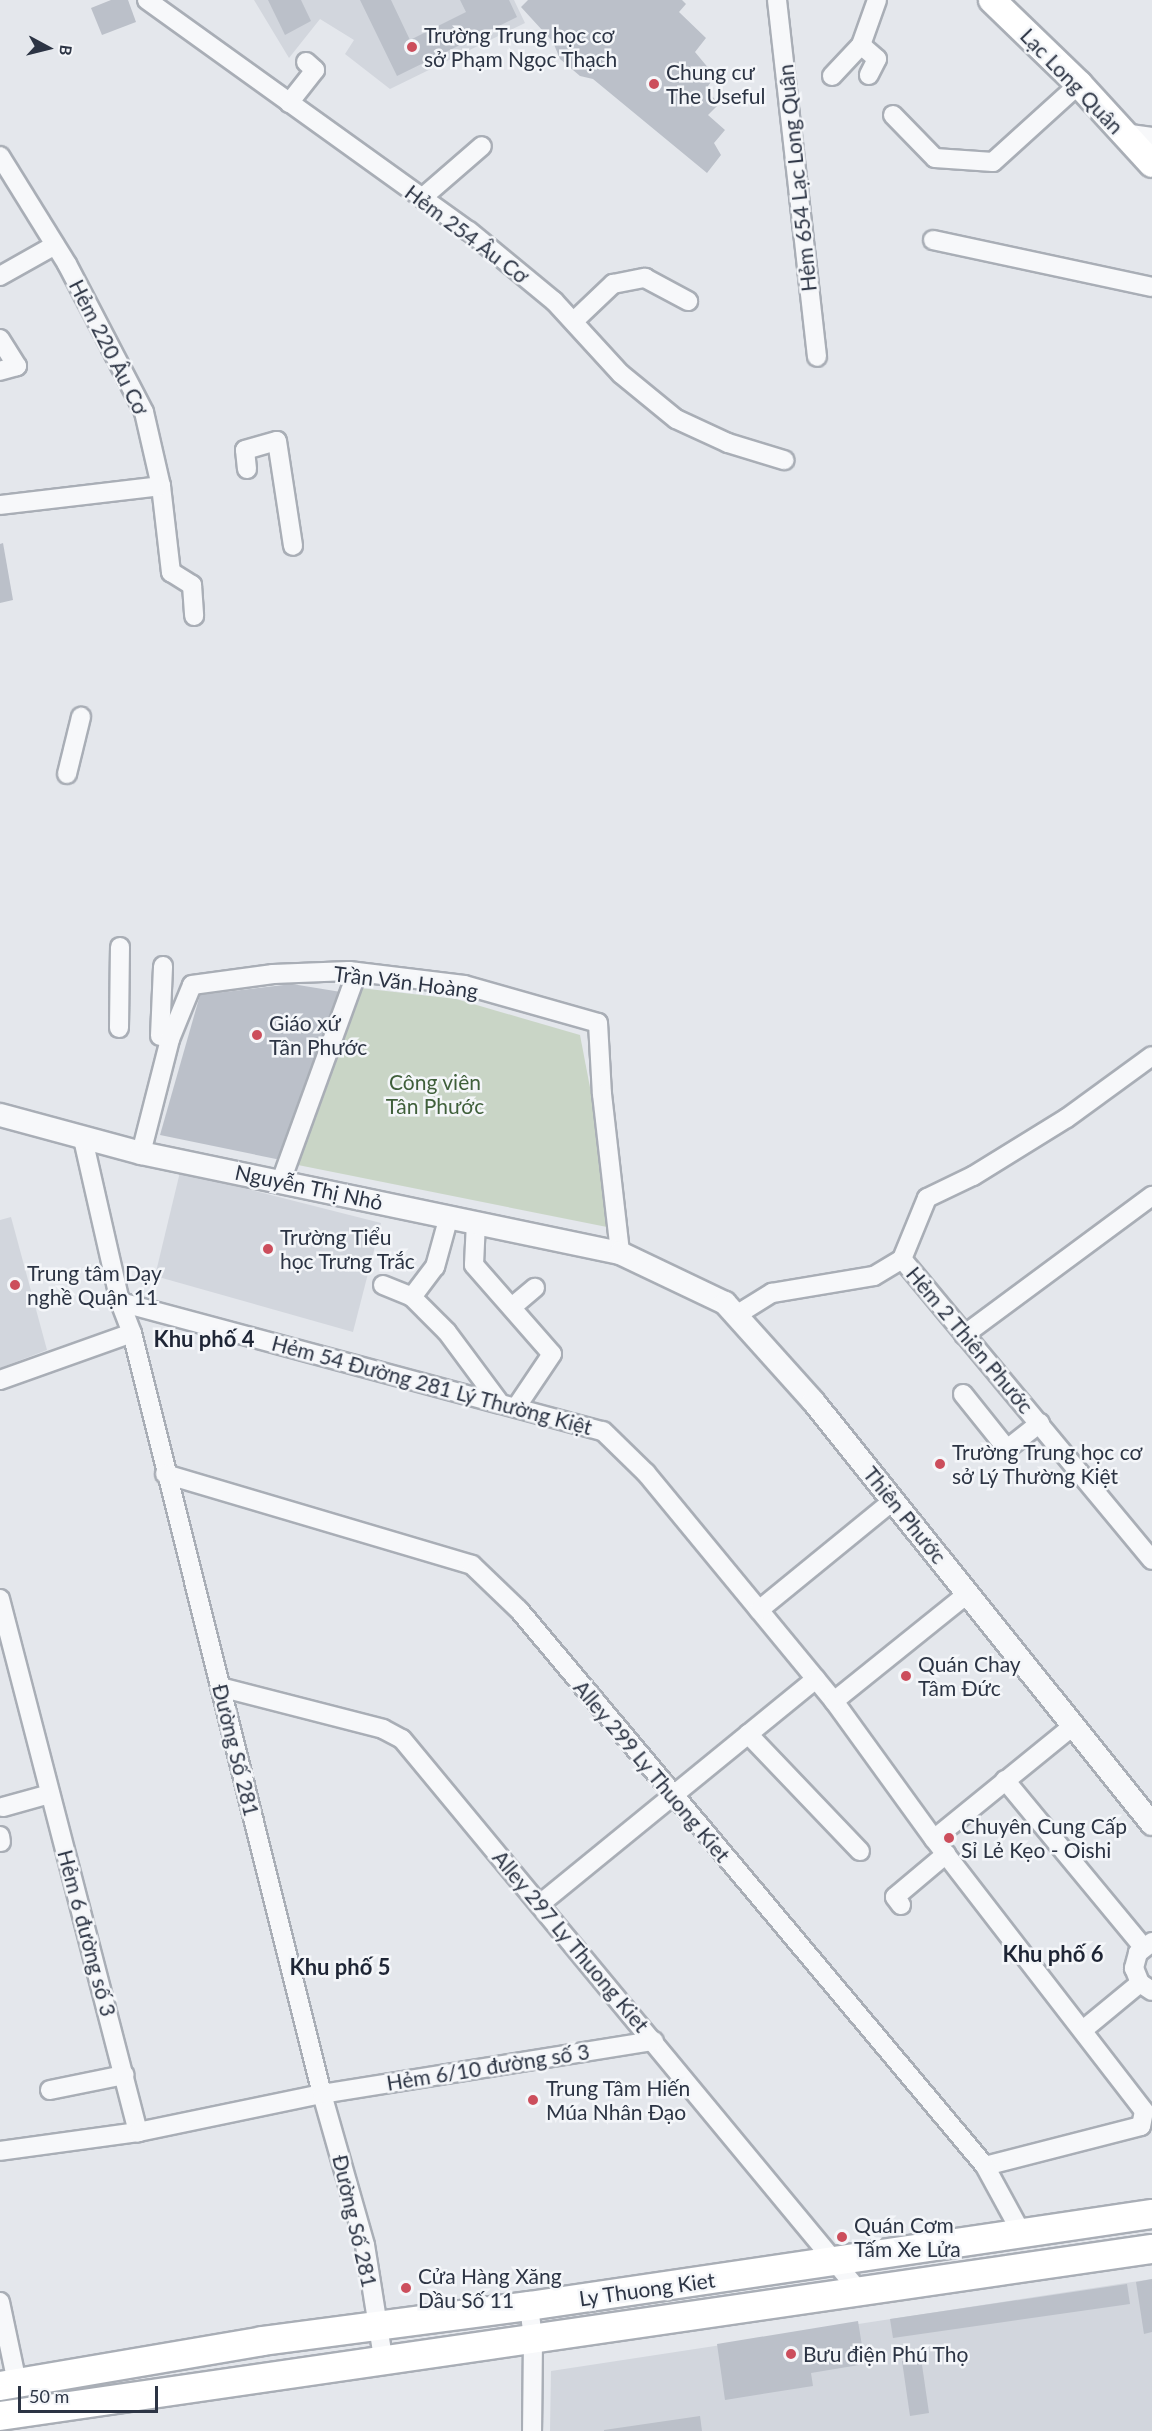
<!DOCTYPE html>
<meta charset="utf-8">
<style>
body{margin:0}
#map{position:relative;width:1152px;height:2431px;overflow:hidden;background:#e4e7ec;font-family:Lato,sans-serif}
div>[style]{position:absolute}
.built>*{inset:0;background:#d2d6dd}
.green>*{inset:0;background:#c9d5c6}
.building>*{inset:0;background:#bbc0c9}
.roads{filter:drop-shadow(2px 0 #a9aeb6) drop-shadow(-2px 0 #a9aeb6) drop-shadow(0 2px #a9aeb6) drop-shadow(0 -2px #a9aeb6)}
.minor>*{height:18px;margin:-9px;padding:0 9px;transform-origin:9px;border-radius:9px;background:#f7f8fa}
.tertiary>*{height:22px;margin:-11px;padding:0 11px;transform-origin:11px;border-radius:11px;background:#f7f8fa}
.secondary>*{height:26px;margin:-13px;padding:0 13px;transform-origin:13px;border-radius:13px;background:#fff}
.primary>*{height:28px;margin:-14px;padding:0 14px;transform-origin:14px;border-radius:14px;background:#fff}
.dots>*{width:16px;height:16px;translate:-50% -50%;box-sizing:border-box;border:3px solid #f4f6f9;border-radius:50%}
span{translate:-50% -50%;white-space:nowrap;text-align:center;line-height:1.15;-webkit-text-stroke:5px #f4f6f9;paint-order:stroke}
.poi-label{font-size:21px;color:#2c3444}
.left{translate:0 -50%;text-align:left}
.street-label{font-size:21px;color:#2c3444}
.park-label{font-size:21px;color:#3f5f3a}
.neighbourhood-label{font-size:22px;color:#1e2535;font-weight:700}
.north{position:absolute;left:18px;top:18px;width:60px;height:60px;-webkit-text-stroke:4px #f4f6f9;paint-order:stroke;rotate:97deg;font-size:16px;font-weight:700;line-height:24px;text-align:center;color:#2c3444}
.north::after{content:'';display:block;margin:auto;width:21px;height:27px;background:#2c3444;clip-path:polygon(50% 0,100% 100%,50% 72%,0 100%)}
.scale{position:absolute;left:18px;top:2386px;width:140px;height:27px;box-sizing:border-box;border:3px solid #2c3444;border-top:0;padding-left:8px;font-size:18px;line-height:21px;white-space:nowrap;color:#2c3444;-webkit-text-stroke:4px #f4f6f9;paint-order:stroke}
</style>
<div id="map">
<div class="built">
<i style="clip-path:polygon(254px 0,514px 0,525px 23px,390px 89px,345px 54px,354px 40px,320px 19px,289px 58px)"></i>
<i style="clip-path:polygon(180px 1172px,381px 1223px,353px 1332px,155px 1276px)"></i>
<i style="clip-path:polygon(11px 1217px,47px 1350px,0 1368px,0 1220px)"></i>
<i style="clip-path:polygon(1152px 2279px,1152px 2431px,550px 2431px,551px 2371px)"></i>
</div>
<div class="green">
<i style="clip-path:polygon(360px 988px,456px 999px,580px 1035px,617px 1229px,293px 1164px)"></i>
</div>
<div class="building">
<i style="clip-path:polygon(111px 0,128px 0,136px 22px,102px 35px,91px 8px)"></i>
<i style="clip-path:polygon(268px 0,301px 0,311px 21px,285px 35px)"></i>
<i style="clip-path:polygon(360px 0,391px 0,410px 40px,466px 12px,460px 0,509px 0,517px 17px,397px 76px)"></i>
<i style="clip-path:polygon(528px 0,682px 0,686px 4px,679px 12px,706px 38px,695px 52px,715px 76px,706px 89px,719px 104px,708px 115px,725px 130px,714px 143px,721px 155px,707px 173px,593px 79px,580px 76px,560px 59px,553px 42px,521px 7px)"></i>
<i style="clip-path:polygon(3px 543px,13px 600px,0 603px,0 544px)"></i>
<i style="clip-path:polygon(292px 984px,341px 992px,281px 1160px,160px 1135px,200px 995px)"></i>
<i style="clip-path:polygon(1152px 2279px,1152px 2332px,1144px 2334px,1136px 2282px)"></i>
<i style="clip-path:polygon(1127px 2284px,1130px 2304px,893px 2338px,890px 2319px)"></i>
<i style="clip-path:polygon(858px 2321px,865px 2364px,811px 2373px,813px 2386px,725px 2400px,717px 2344px)"></i>
<i style="clip-path:polygon(921px 2358px,929px 2413px,910px 2416px,902px 2361px)"></i>
<i style="clip-path:polygon(700px 2416px,702px 2431px,604px 2431px,604px 2430px)"></i>
</div>
<div class="roads">
<div class="minor">
<i style="left:147px;top:0;width:396px;rotate:35.7deg"></i>
<i style="left:469px;top:231px;width:110px;rotate:39.5deg"></i>
<i style="left:554px;top:301px;width:99px;rotate:47.5deg"></i>
<i style="left:621px;top:374px;width:71px;rotate:39.3deg"></i>
<i style="left:676px;top:419px;width:57px;rotate:24.8deg"></i>
<i style="left:728px;top:443px;width:59px;rotate:16.9deg"></i>
<i style="left:777px;top:0;width:359px;rotate:83.6deg"></i>
<i style="left:861px;top:45px;width:21px;rotate:41deg"></i>
<i style="left:877px;top:59px;width:18px;rotate:117deg"></i>
<i style="left:832px;top:76px;width:42px;rotate:-46.9deg"></i>
<i style="left:861px;top:45px;width:48px;rotate:-70.4deg"></i>
<i style="left:289px;top:103px;width:42px;rotate:-51.8deg"></i>
<i style="left:315px;top:70px;width:12px;rotate:-138deg"></i>
<i style="left:893px;top:115px;width:60px;rotate:45.7deg"></i>
<i style="left:935px;top:158px;width:58px;rotate:3.9deg"></i>
<i style="left:993px;top:162px;width:116px;rotate:-42.2deg"></i>
<i style="left:1123px;top:133px;width:29px;rotate:8deg"></i>
<i style="left:0;top:156px;width:127px;rotate:58.2deg"></i>
<i style="left:67px;top:264px;width:167px;rotate:62.5deg"></i>
<i style="left:144px;top:412px;width:76px;rotate:77.1deg"></i>
<i style="left:161px;top:486px;width:87px;rotate:83.4deg"></i>
<i style="left:171px;top:572px;width:25px;rotate:32deg"></i>
<i style="left:192px;top:585px;width:31px;rotate:86deg"></i>
<i style="left:422px;top:198px;width:79px;rotate:-40.9deg"></i>
<i style="left:933px;top:240px;width:224px;rotate:12.1deg"></i>
<i style="left:0;top:276px;width:63px;rotate:-29.4deg"></i>
<i style="left:574px;top:321px;width:54px;rotate:-43.5deg"></i>
<i style="left:613px;top:284px;width:33px;rotate:-11deg"></i>
<i style="left:645px;top:278px;width:49px;rotate:28.1deg"></i>
<i style="left:0;top:339px;width:32px;rotate:58deg"></i>
<i style="left:17px;top:366px;width:18px;rotate:164deg"></i>
<i style="left:247px;top:469px;width:19px;rotate:-96deg"></i>
<i style="left:245px;top:450px;width:33px;rotate:-16deg"></i>
<i style="left:277px;top:441px;width:106px;rotate:81.3deg"></i>
<i style="left:0;top:505px;width:162px;rotate:-6.7deg"></i>
<i style="left:67px;top:774px;width:59px;rotate:-76.2deg"></i>
<i style="left:119px;top:1028px;width:81px;rotate:-89.3deg"></i>
<i style="left:160px;top:1036px;width:70px;rotate:-87.5deg"></i>
<i style="left:83px;top:1139px;width:167px;rotate:77.2deg"></i>
<i style="left:120px;top:1302px;width:33px;rotate:69deg"></i>
<i style="left:132px;top:1333px;width:784px;rotate:75.98deg"></i>
<i style="left:322px;top:2094px;width:157px;rotate:74.1deg"></i>
<i style="left:365px;top:2245px;width:120px;rotate:80.9deg"></i>
<i style="left:141px;top:1153px;width:118px;rotate:-75.7deg"></i>
<i style="left:170px;top:1039px;width:58px;rotate:-67.8deg"></i>
<i style="left:192px;top:985px;width:82px;rotate:-7.7deg"></i>
<i style="left:273px;top:974px;width:76px;rotate:-2.3deg"></i>
<i style="left:349px;top:971px;width:116px;rotate:6.9deg"></i>
<i style="left:464px;top:985px;width:139px;rotate:15.8deg"></i>
<i style="left:598px;top:1023px;width:71px;rotate:86.8deg"></i>
<i style="left:602px;top:1094px;width:160px;rotate:83.5deg"></i>
<i style="left:281px;top:1181px;width:222px;rotate:-70deg"></i>
<i style="left:476px;top:1222px;width:43px;rotate:92.7deg"></i>
<i style="left:474px;top:1265px;width:118px;rotate:48.8deg"></i>
<i style="left:552px;top:1354px;width:63px;rotate:123.9deg"></i>
<i style="left:902px;top:1259px;width:391px;rotate:50.3deg"></i>
<i style="left:383px;top:1285px;width:31px;rotate:22deg"></i>
<i style="left:412px;top:1297px;width:49px;rotate:45deg"></i>
<i style="left:447px;top:1332px;width:87px;rotate:53.4deg"></i>
<i style="left:412px;top:1297px;width:38px;rotate:-53deg"></i>
<i style="left:435px;top:1267px;width:53px;rotate:-74.6deg"></i>
<i style="left:120px;top:1302px;width:500px;rotate:15deg"></i>
<i style="left:603px;top:1431px;width:60px;rotate:44.3deg"></i>
<i style="left:646px;top:1473px;width:296px;rotate:50.5deg"></i>
<i style="left:834px;top:1701px;width:170px;rotate:54.1deg"></i>
<i style="left:934px;top:1839px;width:344px;rotate:52.3deg"></i>
<i style="left:1144px;top:2111px;width:15px;rotate:101deg"></i>
<i style="left:1141px;top:2126px;width:161px;rotate:165.6deg"></i>
<i style="left:512px;top:1307px;width:30px;rotate:-40deg"></i>
<i style="left:738px;top:1314px;width:40px;rotate:-32deg"></i>
<i style="left:772px;top:1293px;width:103px;rotate:-9.5deg"></i>
<i style="left:874px;top:1276px;width:33px;rotate:-31deg"></i>
<i style="left:902px;top:1259px;width:66px;rotate:-67.7deg"></i>
<i style="left:927px;top:1198px;width:51px;rotate:-25.6deg"></i>
<i style="left:973px;top:1176px;width:110px;rotate:-31.7deg"></i>
<i style="left:1067px;top:1118px;width:105px;rotate:-36.1deg"></i>
<i style="left:964px;top:1335px;width:234px;rotate:-36.5deg"></i>
<i style="left:0;top:1380px;width:140px;rotate:-19.6deg"></i>
<i style="left:963px;top:1394px;width:70px;rotate:51.3deg"></i>
<i style="left:1007px;top:1449px;width:42px;rotate:-38.2deg"></i>
<i style="left:165px;top:1474px;width:320px;rotate:16.5deg"></i>
<i style="left:472px;top:1565px;width:65px;rotate:43.8deg"></i>
<i style="left:519px;top:1610px;width:725px;rotate:50.03deg"></i>
<i style="left:985px;top:2166px;width:77px;rotate:61.4deg"></i>
<i style="left:0;top:1599px;width:551px;rotate:75.48deg"></i>
<i style="left:138px;top:2132px;width:139px;rotate:172.2deg"></i>
<i style="left:759px;top:1610px;width:174px;rotate:-39.2deg"></i>
<i style="left:220px;top:1687px;width:168px;rotate:14.4deg"></i>
<i style="left:383px;top:1729px;width:21px;rotate:28deg"></i>
<i style="left:402px;top:1739px;width:717px;rotate:50.38deg"></i>
<i style="left:834px;top:1701px;width:171px;rotate:-38.8deg"></i>
<i style="left:748px;top:1734px;width:162px;rotate:46.3deg"></i>
<i style="left:1005px;top:1780px;width:217px;rotate:50.4deg"></i>
<i style="left:3px;top:1807px;width:49px;rotate:-15.5deg"></i>
<i style="left:0;top:1836px;width:6px;rotate:81deg"></i>
<i style="left:934px;top:1839px;width:179px;rotate:-39.1deg"></i>
<i style="left:540px;top:1904px;width:356px;rotate:-39.2deg"></i>
<i style="left:901px;top:1905px;width:10px;rotate:-127deg"></i>
<i style="left:895px;top:1897px;width:67px;rotate:-40.1deg"></i>
<i style="left:1152px;top:1942px;width:18px;rotate:142deg"></i>
<i style="left:1138px;top:1953px;width:16px;rotate:105deg"></i>
<i style="left:1134px;top:1968px;width:16px;rotate:68deg"></i>
<i style="left:1140px;top:1983px;width:14px;rotate:34deg"></i>
<i style="left:1083px;top:2030px;width:74px;rotate:-39.5deg"></i>
<i style="left:50px;top:2090px;width:76px;rotate:-11.5deg"></i>
<i style="left:138px;top:2132px;width:188px;rotate:-11.7deg"></i>
<i style="left:322px;top:2094px;width:336px;rotate:-9.1deg"></i>
<i style="left:0;top:2302px;width:83px;rotate:78.1deg"></i>
<i style="left:529px;top:2306px;width:33px;rotate:83deg"></i>
<i style="left:533px;top:2339px;width:92px;rotate:90.6deg"></i>
</div>
<div class="tertiary">
<i style="left:0;top:1115px;width:146px;rotate:15.1deg"></i>
<i style="left:141px;top:1153px;width:489px;rotate:11.8deg"></i>
<i style="left:620px;top:1253px;width:116px;rotate:25.5deg"></i>
<i style="left:725px;top:1303px;width:132px;rotate:48.1deg"></i>
<i style="left:813px;top:1401px;width:542px;rotate:51.29deg"></i>
</div>
<div class="secondary">
<i style="left:992px;top:0;width:121px;rotate:44deg"></i>
<i style="left:1079px;top:84px;width:108px;rotate:47.6deg"></i>
</div>
<div class="primary">
<i style="left:0;top:2386px;width:266px;rotate:-9.7deg"></i>
<i style="left:262px;top:2341px;width:269px;rotate:-7.5deg"></i>
<i style="left:529px;top:2306px;width:630px;rotate:-8.4deg"></i>
<i style="left:0;top:2416px;width:1164px;rotate:-8.25deg"></i>
</div>
</div>
<div class="dots">
<i style="left:412px;top:47px;background:#cc4e5c"></i>
<i style="left:654px;top:84px;background:#cc4e5c"></i>
<i style="left:257px;top:1035px;background:#cc4e5c"></i>
<i style="left:268px;top:1249px;background:#cc4e5c"></i>
<i style="left:15px;top:1285px;background:#cc4e5c"></i>
<i style="left:940px;top:1464px;background:#cc4e5c"></i>
<i style="left:906px;top:1676px;background:#cc4e5c"></i>
<i style="left:949px;top:1838px;background:#cc4e5c"></i>
<i style="left:533px;top:2100px;background:#cc4e5c"></i>
<i style="left:842px;top:2237px;background:#cc4e5c"></i>
<i style="left:406px;top:2288px;background:#cc4e5c"></i>
<i style="left:791px;top:2354px;background:#cc4e5c"></i>
</div>
<div class="poi-label">
<span class="left" style="left:424px;top:47px">Trường Trung học cơ<br>sở Phạm Ngọc Thạch</span>
<span class="left" style="left:666px;top:84px">Chung cư<br>The Useful</span>
<span class="left" style="left:269px;top:1035px">Giáo xứ<br>Tân Phước</span>
<span class="left" style="left:280px;top:1249px">Trường Tiểu<br>học Trưng Trắc</span>
<span class="left" style="left:27px;top:1285px">Trung tâm Dạy<br>nghề Quận 11</span>
<span class="left" style="left:952px;top:1464px">Trường Trung học cơ<br>sở Lý Thường Kiệt</span>
<span class="left" style="left:918px;top:1676px">Quán Chay<br>Tâm Đức</span>
<span class="left" style="left:961px;top:1838px">Chuyên Cung Cấp<br>Sỉ Lẻ Kẹo - Oishi</span>
<span class="left" style="left:546px;top:2100px">Trung Tâm Hiến<br>Múa Nhân Đạo</span>
<span class="left" style="left:854px;top:2237px">Quán Cơm<br>Tấm Xe Lửa</span>
<span class="left" style="left:418px;top:2288px">Cửa Hàng Xăng<br>Dầu Số 11</span>
<span class="left" style="left:803px;top:2354px">Bưu điện Phú Thọ</span>
</div>
<div class="street-label">
<span style="left:1072px;top:81px;rotate:46deg">Lạc Long Quân</span>
<span style="left:797px;top:178px;rotate:-96deg">Hẻm 654 Lạc Long Quân</span>
<span style="left:467px;top:234px;rotate:37deg">Hẻm 254 Âu Cơ</span>
<span style="left:109px;top:347px;rotate:63deg">Hẻm 220 Âu Cơ</span>
<span style="left:406px;top:982px;rotate:7deg">Trần Văn Hoàng</span>
<span style="left:309px;top:1187px;rotate:12deg">Nguyễn Thị Nhỏ</span>
<span style="left:970px;top:1340px;rotate:50deg">Hẻm 2 Thiên Phước</span>
<span style="left:432px;top:1385px;rotate:15deg">Hẻm 54 Đường 281 Lý Thường Kiệt</span>
<span style="left:905px;top:1515px;rotate:51deg">Thiên Phước</span>
<span style="left:236px;top:1750px;rotate:76deg">Đường Số 281</span>
<span style="left:652px;top:1771px;rotate:50deg">Alley 299 Ly Thuong Kiet</span>
<span style="left:87px;top:1933px;rotate:75deg">Hẻm 6 đường số 3</span>
<span style="left:571px;top:1941px;rotate:50deg">Alley 297 Ly Thuong Kiet</span>
<span style="left:488px;top:2067px;rotate:-9deg">Hẻm 6/10 đường số 3</span>
<span style="left:355px;top:2221px;rotate:77deg">Đường Số 281</span>
<span style="left:647px;top:2289px;rotate:-8deg">Ly Thuong Kiet</span>
</div>
<div class="park-label">
<span style="left:435px;top:1094px">Công viên<br>Tân Phước</span>
</div>
<div class="neighbourhood-label">
<span style="left:204px;top:1339px">Khu phố 4</span>
<span style="left:1053px;top:1954px">Khu phố 6</span>
<span style="left:340px;top:1967px">Khu phố 5</span>
</div>
<div class="north">B</div>
<div class="scale">50 m</div>
</div>
